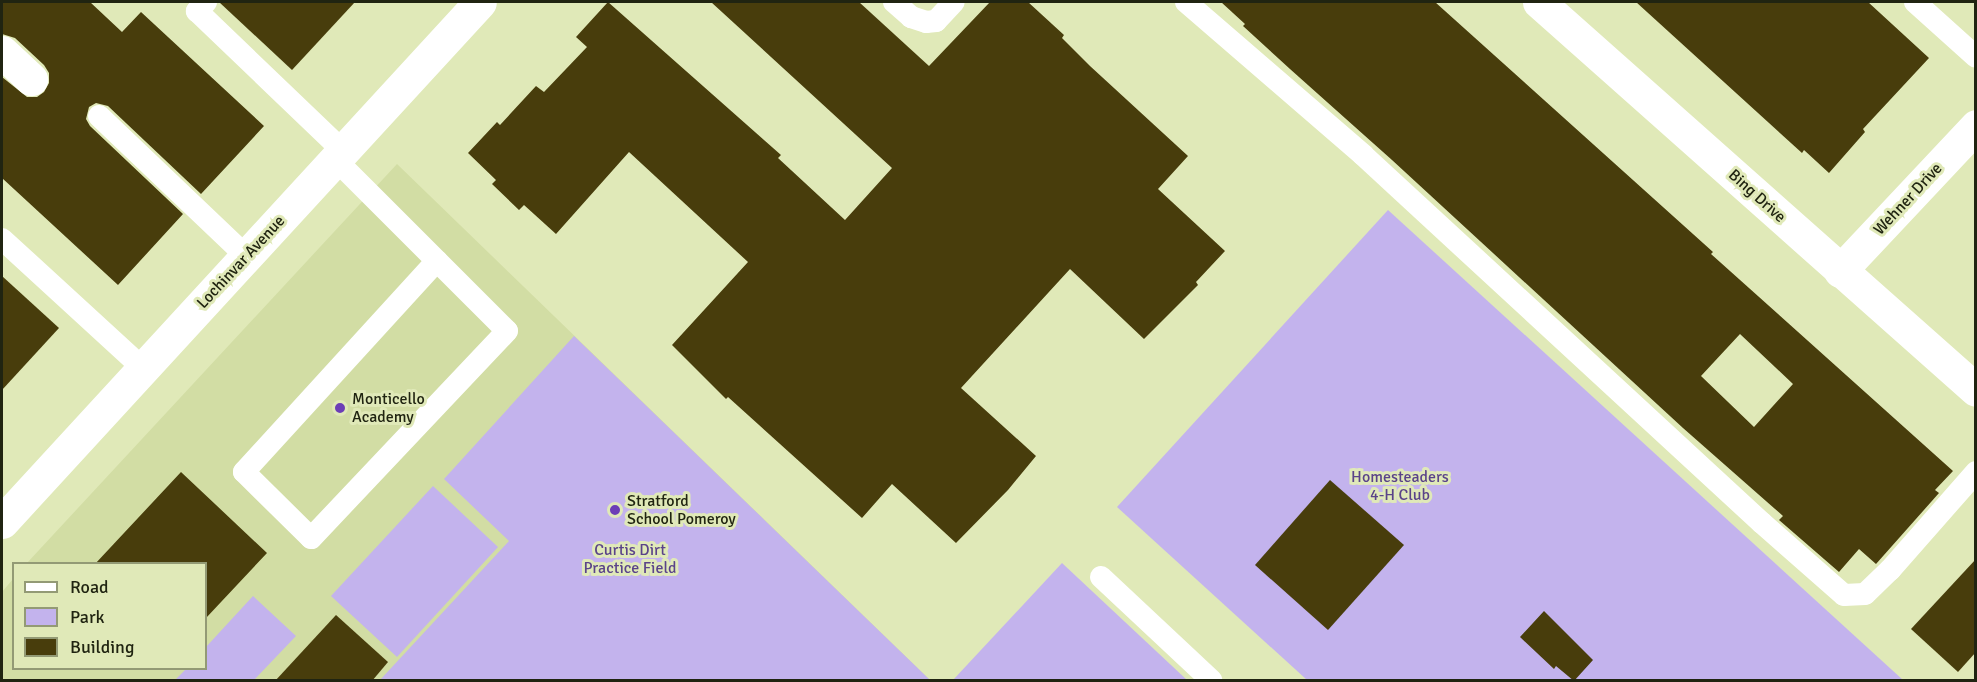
<!DOCTYPE html>
<style>
body{margin:0}
#map{position:relative;width:1977px;height:682px;overflow:hidden;background:#e0e9b8;font-family:Signika,sans-serif}
div>[style]{position:absolute}
.built>*{inset:0;background:#d2dda4}
.green>*{inset:0;background:#c3b3ed}
.building>*{inset:0;background:#483d0c}
.lane>*{height:22px;margin:-11px;padding:0 11px;transform-origin:11px;border-radius:11px;background:#fff}
.street>*{height:33px;margin:-16.5px;padding:0 16.5px;transform-origin:16.5px;border-radius:16.5px;background:#fff}
.dots>*{width:16px;height:16px;translate:-50% -50%;box-sizing:border-box;border:3px solid #e0e9b8;border-radius:50%}
span{translate:-50% -50%;white-space:nowrap;text-align:center;line-height:1.15;-webkit-text-stroke:6px #e0e9b8;paint-order:stroke}
.street-label{font-size:16px;color:#202411}
.poi-label{font-size:16px;color:#202411}
.left{translate:0 -50%;text-align:left}
.park-label{font-size:16px;color:#5a4389}
.frame{position:absolute;inset:0;border:3px solid #202411;pointer-events:none}
.legend{position:absolute;left:12px;top:562px;width:195px;height:108px;box-sizing:border-box;background:#e0e9b8;border:2px solid #939a75;margin:0;padding:8px 10px;list-style:none;font-size:18px;color:#202411}
.legend li{display:flex;align-items:center;gap:12px;height:30px}
.legend b{width:30px;border:2px solid #939a75}
</style>
<div id="map">
<div class="built">
<i style="clip-path:polygon(397px 164px,930px 680px,2px 680px,2px 592px,13px 579px,14px 668px,206px 668px,206px 564px,27px 563px)"></i>
</div>
<div class="green">
<i style="clip-path:polygon(1388px 210px,1903px 680px,1307px 680px,1117px 507px)"></i>
<i style="clip-path:polygon(574px 336px,930px 680px,380px 680px,509px 541px,444px 479px)"></i>
<i style="clip-path:polygon(433px 486px,498px 547px,397px 657px,331px 596px)"></i>
<i style="clip-path:polygon(1062px 563px,1187px 680px,953px 680px)"></i>
<i style="clip-path:polygon(253px 596px,296px 636px,254px 680px,175px 680px,186px 669px,206px 668px,206px 647px)"></i>
</div>
<div class="building">
<i style="clip-path:polygon(2px 2px,90px 2px,122px 32px,141px 12px,264px 126px,201px 194px,108px 106px,96px 103px,89px 107px,86px 119px,90px 126px,183px 214px,118px 285px,2px 178px,2px 77px,27px 97px,37px 97px,44px 92px,49px 83px,49px 73px,44px 65px,15px 38px,2px 34px)"></i>
<i style="clip-path:polygon(219px 2px,355px 2px,292px 70px)"></i>
<i style="clip-path:polygon(608px 2px,781px 155px,778px 158px,845px 220px,892px 168px,711px 2px,859px 2px,929px 66px,990px 2px,1028px 2px,1064px 35px,1062px 38px,1090px 66px,1188px 156px,1158px 189px,1225px 251px,1196px 282px,1198px 285px,1144px 339px,1070px 269px,961px 388px,1036px 456px,1008px 490px,956px 543px,892px 484px,862px 518px,728px 397px,726px 399px,672px 345px,748px 262px,629px 152px,556px 234px,524px 205px,519px 210px,492px 184px,496px 180px,468px 153px,497px 122px,500px 125px,536px 86px,544px 92px,587px 47px,576px 37px)"></i>
<i style="clip-path:polygon(evenodd,1221px 2px,1435px 2px,1713px 252px,1711px 254px,1953px 471px,1935px 490px,1939px 493px,1876px 564px,1859px 549px,1839px 572px,1779px 520px,1783px 516px,1683px 428px,1392px 160px,1290px 69px,1243px 26px,1245px 24px,1221px 2px,1740px 334px,1793px 384px,1754px 427px,1701px 376px,1740px 334px)"></i>
<i style="clip-path:polygon(1636px 2px,1868px 2px,1929px 58px,1863px 129px,1865px 132px,1829px 173px,1804px 150px,1802px 153px)"></i>
<i style="clip-path:polygon(2px 276px,59px 328px,2px 390px)"></i>
<i style="clip-path:polygon(181px 472px,267px 553px,206px 618px,206px 564px,95px 564px)"></i>
<i style="clip-path:polygon(1330px 480px,1404px 545px,1328px 630px,1255px 565px)"></i>
<i style="clip-path:polygon(1976px 559px,1976px 652px,1958px 672px,1911px 629px)"></i>
<i style="clip-path:polygon(1544px 611px,1593px 660px,1574px 681px,1556px 666px,1554px 669px,1520px 637px)"></i>
<i style="clip-path:polygon(336px 615px,388px 662px,372px 681px,275px 681px)"></i>
</div>
<div class="lane">
<i style="left:206px;top:2px;width:13px;rotate:135deg"></i>
<i style="left:197px;top:11px;width:202px;rotate:43.8deg"></i>
<i style="left:894px;top:2px;width:23px;rotate:41deg"></i>
<i style="left:911px;top:17px;width:16px;rotate:18deg"></i>
<i style="left:926px;top:22px;width:10px;rotate:-6deg"></i>
<i style="left:936px;top:21px;width:26px;rotate:-47deg"></i>
<i style="left:1186px;top:2px;width:234px;rotate:40.8deg"></i>
<i style="left:1363px;top:155px;width:543px;rotate:42.69deg"></i>
<i style="left:1762px;top:523px;width:109px;rotate:41.3deg"></i>
<i style="left:1844px;top:595px;width:21px;rotate:-3deg"></i>
<i style="left:1865px;top:594px;width:35px;rotate:-44deg"></i>
<i style="left:1890px;top:570px;width:130px;rotate:-48.7deg"></i>
<i style="left:1915px;top:2px;width:82px;rotate:42deg"></i>
<i style="left:99px;top:116px;width:203px;rotate:43.6deg"></i>
<i style="left:335px;top:159px;width:243px;rotate:45deg"></i>
<i style="left:507px;top:331px;width:285px;rotate:133.4deg"></i>
<i style="left:311px;top:538px;width:94px;rotate:-135.4deg"></i>
<i style="left:244px;top:472px;width:286px;rotate:-47.6deg"></i>
<i style="left:2px;top:239px;width:191px;rotate:42.5deg"></i>
<i style="left:1101px;top:577px;width:151px;rotate:43.1deg"></i>
</div>
<div class="street">
<i style="left:1539px;top:2px;width:584px;rotate:41.6deg"></i>
<i style="left:2px;top:52px;width:40px;rotate:43deg"></i>
<i style="left:1840px;top:271px;width:199px;rotate:-46.8deg"></i>
<i style="left:2px;top:522px;width:706px;rotate:-47.41deg"></i>
</div>
<div class="dots">
<i style="left:340px;top:408px;background:#6c3eb6"></i>
<i style="left:615px;top:510px;background:#6c3eb6"></i>
</div>
<div class="street-label">
<span style="left:1757px;top:196px;rotate:42deg">Bing Drive</span>
<span style="left:1908px;top:199px;rotate:-47deg">Wehner Drive</span>
<span style="left:241px;top:262px;rotate:-47deg">Lochinvar Avenue</span>
</div>
<div class="poi-label">
<span class="left" style="left:352px;top:408px">Monticello<br>Academy</span>
<span class="left" style="left:627px;top:510px">Stratford<br>School Pomeroy</span>
</div>
<div class="park-label">
<span style="left:1400px;top:486px">Homesteaders<br>4-H Club</span>
<span style="left:630px;top:559px">Curtis Dirt<br>Practice Field</span>
</div>
<div class="frame"></div>
<ul class="legend">
<li><b style="height:8px;background:#fff"></b>Road</li>
<li><b style="height:16px;background:#c3b3ed"></b>Park</li>
<li><b style="height:16px;background:#483d0c"></b>Building</li>
</ul>
</div>
